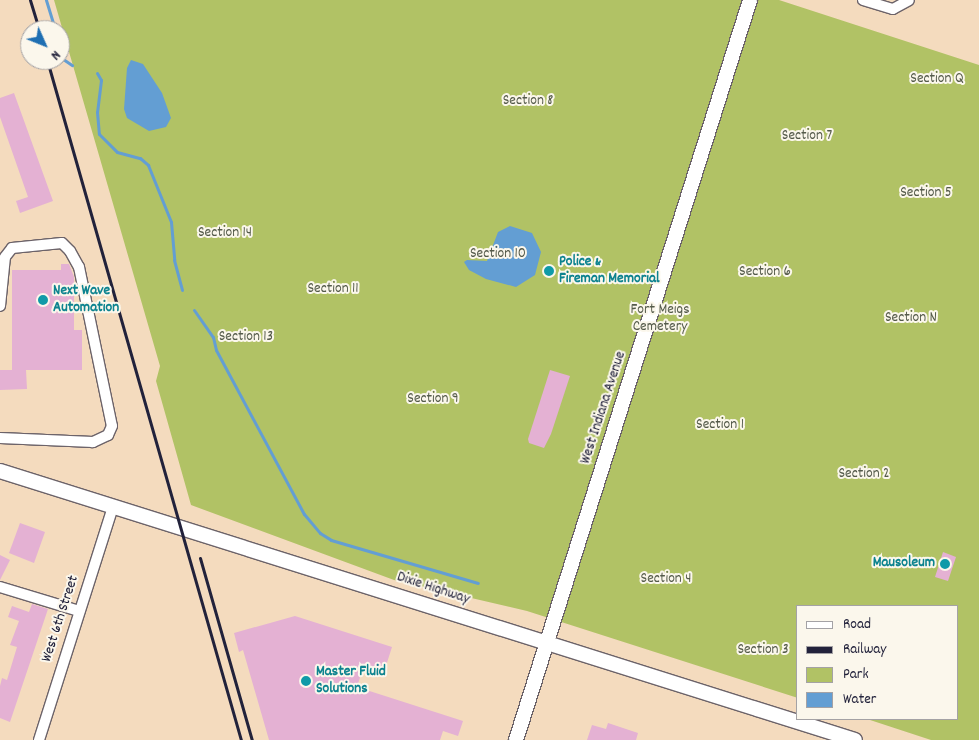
<!DOCTYPE html>
<style>
body{margin:0}
#map{position:relative;width:979px;height:740px;overflow:hidden;background:#f4dbbe;font-family:Dekko,sans-serif}
div>[style]{position:absolute}
.green>*{inset:0;background:#b1c265}
.water>*{inset:0;background:#639ed3}
.stream>*{height:3px;margin:-1.5px;padding:0 1.5px;transform-origin:1.5px;border-radius:1.5px;background:#639ed3}
.building>*{inset:0;background:#e4b1d3}
.roads{filter:drop-shadow(1px 0 #6c6369) drop-shadow(-1px 0 #6c6369) drop-shadow(0 1px #6c6369) drop-shadow(0 -1px #6c6369)}
.minor>*{height:10px;margin:-5px;padding:0 5px;transform-origin:5px;border-radius:5px;background:#fff}
.major>*{height:14px;margin:-7px;padding:0 7px;transform-origin:7px;border-radius:7px;background:#fff}
.rail>*{height:3px;margin:-1.5px;padding:0 1.5px;transform-origin:1.5px;border-radius:1.5px;background:#22223b}
.dots>*{width:14px;height:14px;translate:-50% -50%;box-sizing:border-box;border:2px solid #fbf7ec;border-radius:50%}
span{translate:-50% -50%;white-space:nowrap;text-align:center;line-height:1.15;-webkit-text-stroke:4px #fbf7ec;paint-order:stroke}
.park-label{font-size:15px;color:#545a4a}
.culture-label{font-size:15px;color:#0d838f;font-weight:700}
.left{translate:0 -50%;text-align:left}
.right{translate:-100% -50%;text-align:right}
.street-label{font-size:15px;color:#22223b}
.legend{position:absolute;left:796px;top:605px;width:162px;height:115px;box-sizing:border-box;background:#fbf7ec;border:1px solid #a4a2a5;margin:0;padding:6px 9px;list-style:none;font-size:15px;color:#22223b}
.legend li{display:flex;align-items:center;gap:10px;height:25px}
.legend b{width:25px;border:1px solid #a4a2a5}
.north{position:absolute;left:20px;top:20px;width:50px;height:50px;box-sizing:border-box;background:#fbf7ec;border:1px solid #a4a2a5;border-radius:50%;rotate:134deg;font-size:14px;font-weight:700;line-height:20px;text-align:center;color:#22223b}
.north::after{content:'';display:block;margin:auto;width:18px;height:22px;background:#1f6fb2;clip-path:polygon(50% 0,100% 100%,50% 72%,0 100%)}
</style>
<div id="map">
<div class="green">
<i style="clip-path:polygon(54px 0,779px 0,979px 65px,979px 740px,931px 740px,867px 719px,958px 719px,958px 606px,798px 606px,798px 698px,527px 611px,394px 580px,191px 505px,156px 381px,160px 366px)"></i>
</div>
<div class="water">
<i style="clip-path:polygon(131px 60px,143px 64px,162px 93px,171px 118px,166px 127px,149px 131px,127px 118px,124px 109px,127px 68px)"></i>
<i style="clip-path:polygon(510px 226px,532px 233px,541px 252px,535px 275px,516px 287px,486px 279px,469px 270px,464px 262px,467px 260px,487px 261px,498px 232px)"></i>
</div>
<div class="stream">
<i style="left:46px;top:0;width:31px;rotate:73deg"></i>
<i style="left:60px;top:49px;width:10px;rotate:73deg"></i>
<i style="left:63px;top:59px;width:11px;rotate:34deg"></i>
<i style="left:97px;top:73px;width:8px;rotate:60deg"></i>
<i style="left:101px;top:80px;width:32px;rotate:97deg"></i>
<i style="left:97px;top:112px;width:22px;rotate:85deg"></i>
<i style="left:99px;top:134px;width:25px;rotate:45deg"></i>
<i style="left:117px;top:152px;width:24px;rotate:15deg"></i>
<i style="left:140px;top:158px;width:11px;rotate:41deg"></i>
<i style="left:148px;top:165px;width:61px;rotate:68deg"></i>
<i style="left:171px;top:222px;width:38px;rotate:85deg"></i>
<i style="left:174px;top:260px;width:31px;rotate:75deg"></i>
<i style="left:194px;top:310px;width:33px;rotate:55deg"></i>
<i style="left:213px;top:337px;width:13px;rotate:77deg"></i>
<i style="left:216px;top:350px;width:186px;rotate:61.8deg"></i>
<i style="left:304px;top:514px;width:25px;rotate:50deg"></i>
<i style="left:320px;top:533px;width:13px;rotate:32deg"></i>
<i style="left:331px;top:540px;width:153px;rotate:16.3deg"></i>
</div>
<div class="building">
<i style="clip-path:polygon(14px 93px,53px 201px,20px 213px,16px 201px,28px 197px,0 117px,0 98px)"></i>
<i style="clip-path:polygon(61px 264px,69px 264px,74px 277px,74px 330px,82px 330px,82px 370px,26px 370px,27px 389px,0 390px,0 370px,12px 370px,12px 270px,61px 270px)"></i>
<i style="clip-path:polygon(550px 370px,570px 376px,551px 434px,544px 448px,529px 443px,528px 439px)"></i>
<i style="clip-path:polygon(20px 523px,45px 532px,34px 563px,9px 553px)"></i>
<i style="clip-path:polygon(943px 552px,956px 557px,948px 581px,935px 577px)"></i>
<i style="clip-path:polygon(0 555px,10px 560px,0 580px)"></i>
<i style="clip-path:polygon(32px 604px,48px 609px,10px 722px,0 718px,0 686px,2px 678px,7px 680px,17px 647px,10px 645px,19px 621px,8px 617px,12px 606px,29px 612px)"></i>
<i style="clip-path:polygon(295px 616px,392px 647px,383px 675px,363px 668px,357px 687px,463px 721px,458px 736px,443px 731px,440px 740px,269px 740px,243px 650px,239px 652px,234px 633px)"></i>
<i style="clip-path:polygon(608px 723px,638px 733px,636px 740px,587px 740px,592px 725px,606px 729px)"></i>
</div>
<div class="roads">
<div class="minor">
<i style="left:863px;top:0;width:31px;rotate:17deg"></i>
<i style="left:893px;top:9px;width:18px;rotate:-29deg"></i>
<i style="left:0;top:306px;width:49px;rotate:-84.2deg"></i>
<i style="left:5px;top:257px;width:11px;rotate:-52deg"></i>
<i style="left:12px;top:248px;width:50px;rotate:-5.7deg"></i>
<i style="left:62px;top:243px;width:11px;rotate:45deg"></i>
<i style="left:70px;top:251px;width:18px;rotate:61deg"></i>
<i style="left:79px;top:267px;width:162px;rotate:78.3deg"></i>
<i style="left:112px;top:426px;width:10px;rotate:114deg"></i>
<i style="left:108px;top:435px;width:17px;rotate:155deg"></i>
<i style="left:93px;top:442px;width:93px;rotate:-177.5deg"></i>
<i style="left:0;top:587px;width:83px;rotate:16.9deg"></i>
<i style="left:39px;top:740px;width:244px;rotate:-72.4deg"></i>
</div>
<div class="major">
<i style="left:0;top:471px;width:896px;rotate:17.46deg"></i>
<i style="left:516px;top:740px;width:776px;rotate:-72.45deg"></i>
</div>
</div>
<div class="rail">
<i style="left:30px;top:0;width:31px;rotate:73deg"></i>
<i style="left:47px;top:60px;width:707px;rotate:74.08deg"></i>
<i style="left:200px;top:558px;width:189px;rotate:74.1deg"></i>
</div>
<div class="dots">
<i style="left:549px;top:271px;background:#0f9aa8"></i>
<i style="left:43px;top:300px;background:#0f9aa8"></i>
<i style="left:945px;top:564px;background:#0f9aa8"></i>
<i style="left:306px;top:681px;background:#0f9aa8"></i>
</div>
<div class="park-label">
<span style="left:937px;top:80px">Section Q</span>
<span style="left:528px;top:102px">Section 8</span>
<span style="left:807px;top:137px">Section 7</span>
<span style="left:926px;top:194px">Section 5</span>
<span style="left:225px;top:234px">Section 14</span>
<span style="left:498px;top:255px">Section 10</span>
<span style="left:765px;top:273px">Section 6</span>
<span style="left:333px;top:290px">Section 11</span>
<span style="left:660px;top:319px">Fort Meigs<br>Cemetery</span>
<span style="left:911px;top:319px">Section N</span>
<span style="left:246px;top:338px">Section 13</span>
<span style="left:433px;top:400px">Section 9</span>
<span style="left:720px;top:426px">Section 1</span>
<span style="left:864px;top:475px">Section 2</span>
<span style="left:666px;top:580px">Section 4</span>
<span style="left:763px;top:651px">Section 3</span>
</div>
<div class="culture-label">
<span class="left" style="left:559px;top:271px">Police &amp;<br>Fireman Memorial</span>
<span class="left" style="left:53px;top:300px">Next Wave<br>Automation</span>
<span class="right" style="left:935px;top:564px">Mausoleum</span>
<span class="left" style="left:316px;top:681px">Master Fluid<br>Solutions</span>
</div>
<div class="street-label">
<span style="left:604px;top:408px;rotate:-72deg">West Indiana Avenue</span>
<span style="left:433px;top:589px;rotate:18deg">Dixie Highway</span>
<span style="left:61px;top:619px;rotate:-72deg">West 6th Street</span>
</div>
<ul class="legend">
<li><b style="height:6px;background:#fff"></b>Road</li>
<li><b style="height:6px;background:#22223b"></b>Railway</li>
<li><b style="height:14px;background:#b1c265"></b>Park</li>
<li><b style="height:14px;background:#639ed3"></b>Water</li>
</ul>
<div class="north">N</div>
</div>
